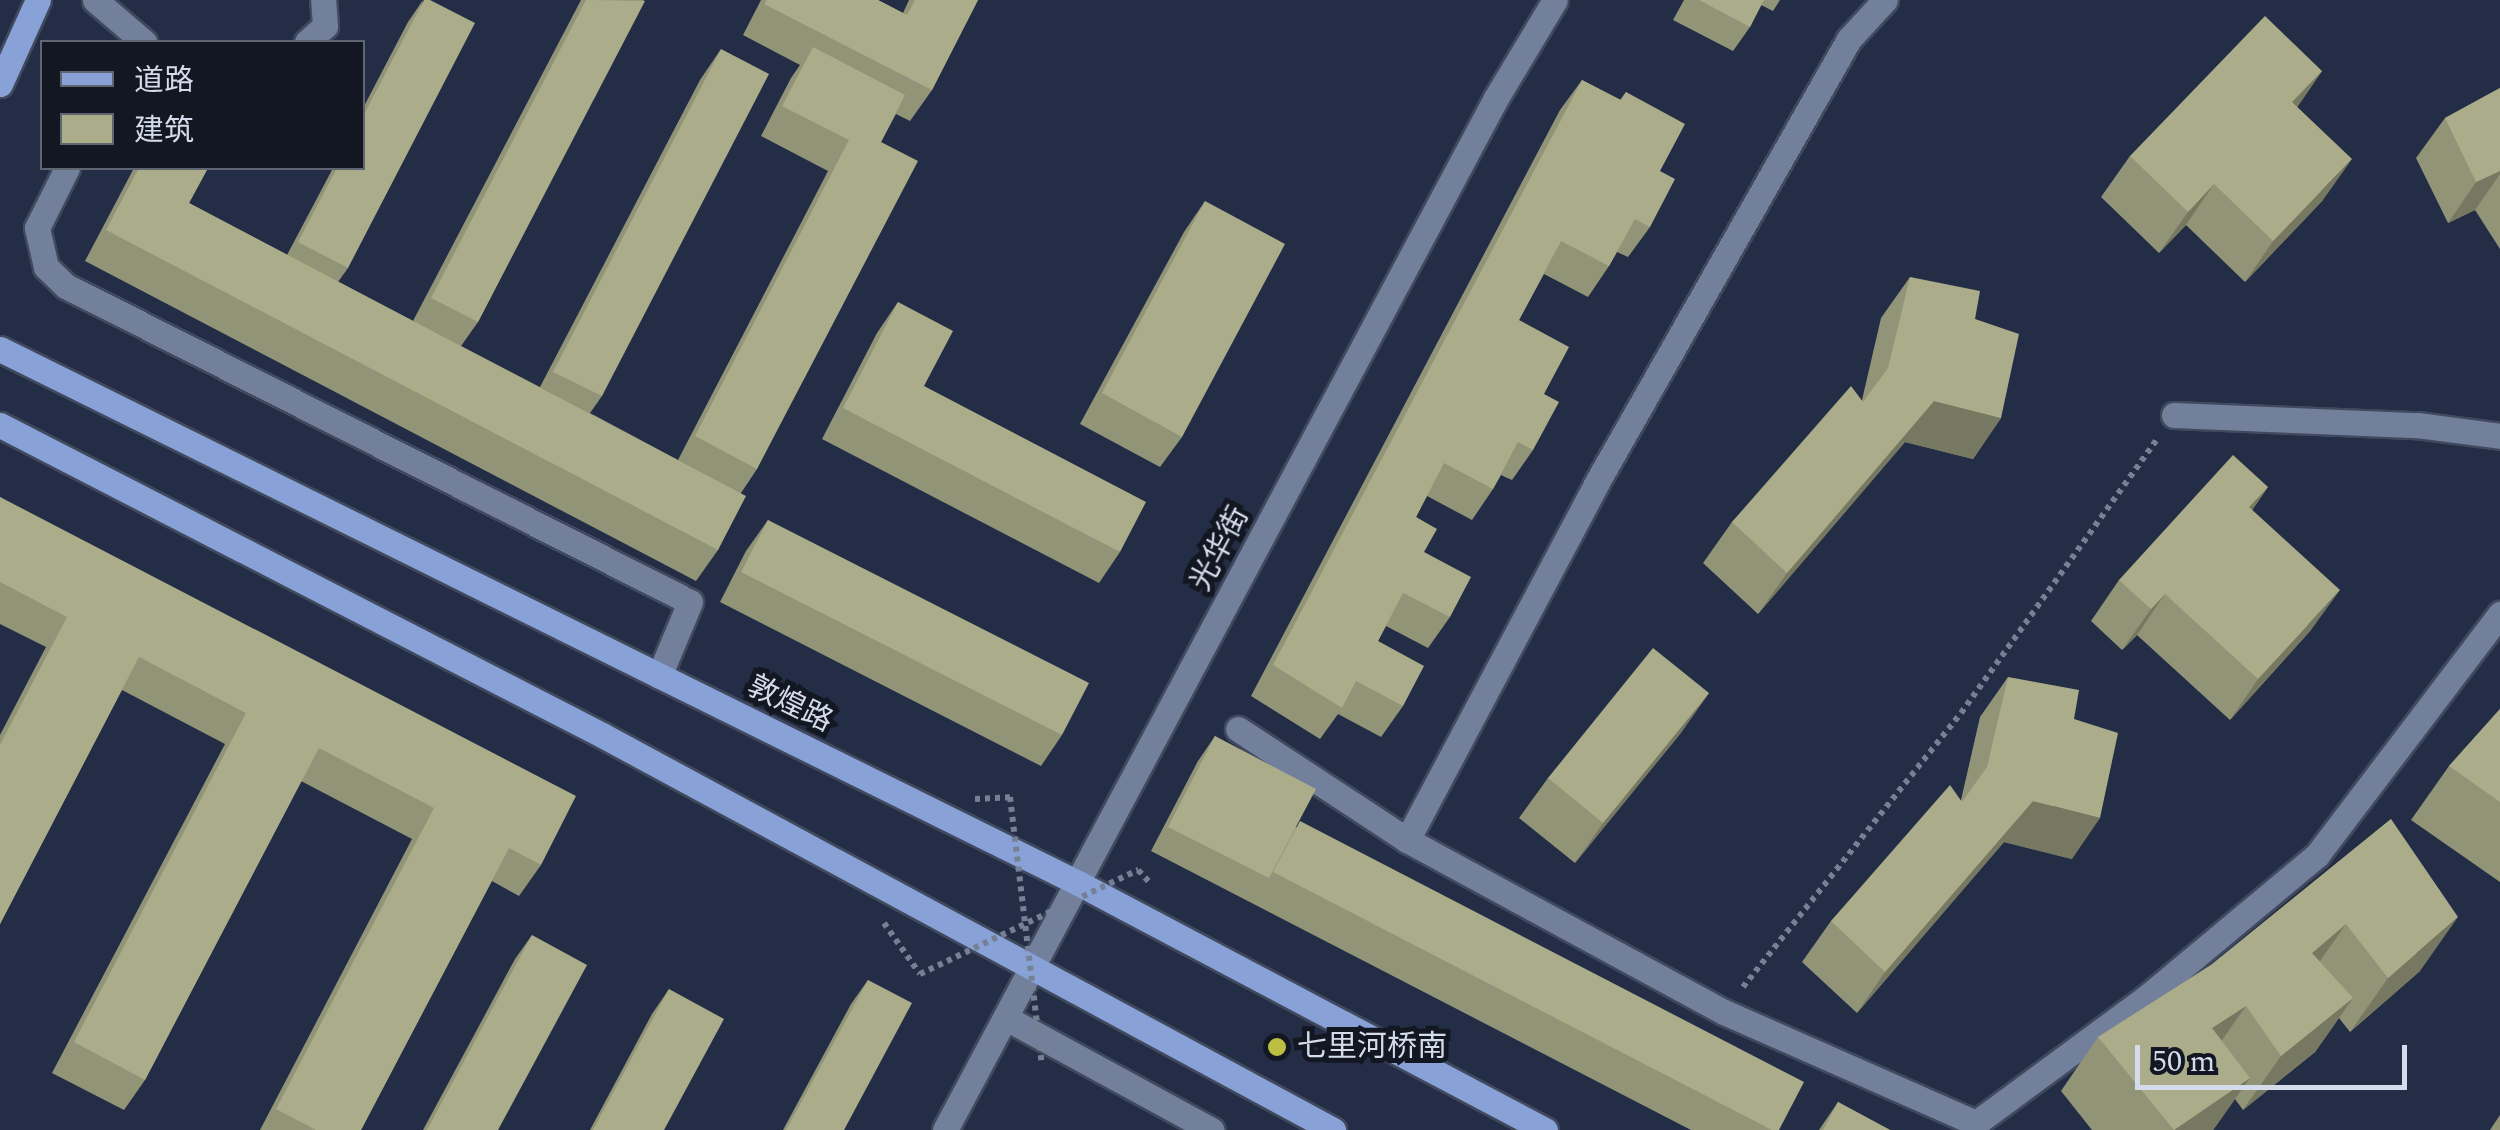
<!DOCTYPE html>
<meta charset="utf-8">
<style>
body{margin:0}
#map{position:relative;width:2500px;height:1130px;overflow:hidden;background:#232e46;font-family:Spectral,"Noto Sans SC",serif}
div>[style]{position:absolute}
.path>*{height:6px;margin-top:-3px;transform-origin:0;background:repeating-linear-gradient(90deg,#768094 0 5px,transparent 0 10px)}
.roads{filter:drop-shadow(2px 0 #40495e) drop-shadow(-2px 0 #40495e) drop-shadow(0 2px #40495e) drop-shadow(0 -2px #40495e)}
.minor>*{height:25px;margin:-12.5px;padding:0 12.5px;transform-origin:12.5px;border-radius:12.5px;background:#72809c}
.major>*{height:25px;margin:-12.5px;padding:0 12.5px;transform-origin:12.5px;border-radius:12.5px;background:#88a1d6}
.path-bridge>*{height:6px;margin-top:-3px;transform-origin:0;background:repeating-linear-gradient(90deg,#768094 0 5px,transparent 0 10px)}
.wall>*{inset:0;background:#929477}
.shaded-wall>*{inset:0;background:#777861}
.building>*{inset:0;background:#aaac8a}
.dots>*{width:28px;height:28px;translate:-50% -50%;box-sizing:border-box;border:5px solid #121722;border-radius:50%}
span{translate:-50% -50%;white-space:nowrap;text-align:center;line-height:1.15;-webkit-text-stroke:10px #121722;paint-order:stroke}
.street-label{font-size:30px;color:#d4dbeb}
.poi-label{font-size:30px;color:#d4dbeb}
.left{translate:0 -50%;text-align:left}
.legend{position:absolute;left:40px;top:40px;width:325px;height:130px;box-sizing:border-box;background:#121722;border:2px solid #606572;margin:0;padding:12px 18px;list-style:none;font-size:30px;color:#d4dbeb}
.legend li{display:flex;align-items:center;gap:20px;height:50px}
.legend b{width:50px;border:2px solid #606572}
.scale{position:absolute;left:2135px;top:1045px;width:272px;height:45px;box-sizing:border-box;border:5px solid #d4dbeb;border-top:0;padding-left:12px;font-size:30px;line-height:35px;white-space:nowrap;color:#d4dbeb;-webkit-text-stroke:8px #121722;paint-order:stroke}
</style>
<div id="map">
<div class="path">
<i style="left:975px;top:799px;width:35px;rotate:-3deg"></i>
<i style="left:1138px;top:870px;width:19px;rotate:47deg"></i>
<i style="left:884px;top:923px;width:62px;rotate:54.8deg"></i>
<i style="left:1743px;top:987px;width:350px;rotate:-51.5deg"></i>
<i style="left:1961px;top:713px;width:337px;rotate:-54.4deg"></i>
</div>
<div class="roads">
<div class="minor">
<i style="left:95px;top:0;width:65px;rotate:40.6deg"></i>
<i style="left:307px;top:42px;width:24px;rotate:-42deg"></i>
<i style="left:325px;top:26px;width:26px;rotate:-94deg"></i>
<i style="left:67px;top:168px;width:67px;rotate:116.6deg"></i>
<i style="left:37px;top:228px;width:40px;rotate:77deg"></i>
<i style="left:46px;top:267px;width:28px;rotate:44deg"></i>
<i style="left:66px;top:286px;width:699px;rotate:26.86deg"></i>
<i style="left:690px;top:602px;width:80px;rotate:112.7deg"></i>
<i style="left:2174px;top:415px;width:243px;rotate:2.4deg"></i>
<i style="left:2417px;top:425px;width:84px;rotate:7.5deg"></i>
<i style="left:1238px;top:729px;width:202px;rotate:33.3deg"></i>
<i style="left:1407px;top:840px;width:361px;rotate:28.5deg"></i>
<i style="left:1724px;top:1012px;width:275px;rotate:23.8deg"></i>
<i style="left:1976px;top:1123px;width:214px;rotate:-36.4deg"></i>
<i style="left:2148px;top:996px;width:220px;rotate:-39.8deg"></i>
<i style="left:2317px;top:855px;width:303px;rotate:-52.8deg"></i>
<i style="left:1407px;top:840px;width:403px;rotate:-62deg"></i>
<i style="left:1596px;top:484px;width:512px;rotate:-60.38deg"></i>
<i style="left:1849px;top:39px;width:53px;rotate:-47.3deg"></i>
<i style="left:1006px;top:1018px;width:234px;rotate:28.6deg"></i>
<i style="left:945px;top:1130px;width:1170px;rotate:-61.9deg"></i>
<i style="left:1496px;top:98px;width:114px;rotate:-59deg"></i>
</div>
<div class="major">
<i style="left:0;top:84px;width:92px;rotate:-65.7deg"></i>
<i style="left:0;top:349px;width:1205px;rotate:26.35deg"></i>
<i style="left:1080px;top:884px;width:526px;rotate:27.88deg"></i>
<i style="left:0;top:425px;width:677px;rotate:27.25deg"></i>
<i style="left:602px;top:735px;width:831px;rotate:28.38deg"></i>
</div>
</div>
<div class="path-bridge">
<i style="left:1010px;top:797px;width:270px;rotate:83.2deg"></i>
<i style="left:920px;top:974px;width:242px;rotate:-25.5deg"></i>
</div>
<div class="wall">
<i style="clip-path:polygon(423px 0,348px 268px,338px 282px,413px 321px,581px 0,644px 0,478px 322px,461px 346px,540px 387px,700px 80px,721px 49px,602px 396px,590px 413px,678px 460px,828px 171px,761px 136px,791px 78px,800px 65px,743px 35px,761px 0,878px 0,903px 13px,909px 0,978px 0,932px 90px,910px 121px,896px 114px,881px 142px,757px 469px,741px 493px,718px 550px,696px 581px,85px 261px,134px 168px,208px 168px,189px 203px,287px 255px,333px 168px,362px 168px,362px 110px,408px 22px)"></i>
<i style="clip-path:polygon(1684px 0,1780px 0,1773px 11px,1761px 5px,1750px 27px,1733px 51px,1673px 20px)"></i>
<i style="clip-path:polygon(2322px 71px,2297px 107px,2323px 200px,2245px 282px,2186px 225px,2159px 253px,2101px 197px,2130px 156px)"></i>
<i style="clip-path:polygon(1582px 80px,1620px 100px,1626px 92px,1660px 171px,1650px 227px,1628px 257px,1617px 252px,1609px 266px,1588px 297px,1544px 274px,1519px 320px,1544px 394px,1533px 450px,1512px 480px,1501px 475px,1493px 489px,1472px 520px,1427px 496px,1416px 517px,1424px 552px,1450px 617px,1428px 648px,1386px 626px,1378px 641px,1403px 706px,1381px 737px,1338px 714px,1320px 739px,1251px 696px,1560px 110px)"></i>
<i style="clip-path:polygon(2500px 88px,2500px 249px,2475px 210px,2448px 223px,2416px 158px,2445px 118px)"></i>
<i style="clip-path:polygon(1205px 201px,1182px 437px,1160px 467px,1080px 424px,1184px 232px)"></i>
<i style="clip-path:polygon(1910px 277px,1975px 319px,2001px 418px,1973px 459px,1905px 442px,1758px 614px,1703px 563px,1732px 522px,1862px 400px,1881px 318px)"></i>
<i style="clip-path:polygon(898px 302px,924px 386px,1120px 552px,1099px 583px,822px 439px,877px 333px)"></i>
<i style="clip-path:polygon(2268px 487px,2252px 510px,2311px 630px,2230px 720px,2137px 635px,2122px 650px,2091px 621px,2119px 580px)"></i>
<i style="clip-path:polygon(0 497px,541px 865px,519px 896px,492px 881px,361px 1130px,260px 1130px,412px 839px,301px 781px,145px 1080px,124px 1110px,52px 1073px,225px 744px,122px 690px,0 924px,0 735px,46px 647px,0 624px)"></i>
<i style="clip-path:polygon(768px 520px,1062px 735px,1041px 766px,720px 602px,746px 551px)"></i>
<i style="clip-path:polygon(2008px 677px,2072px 859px,2004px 842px,1857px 1013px,1802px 962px,1831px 921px,1961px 800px,1980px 717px)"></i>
<i style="clip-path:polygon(1709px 693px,1680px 734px,1575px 863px,1519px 818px,1548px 778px)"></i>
<i style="clip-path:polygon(2500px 709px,2500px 882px,2411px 820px,2449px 766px)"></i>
<i style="clip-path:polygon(1215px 736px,1296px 827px,1779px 1130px,1691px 1130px,1151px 851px,1198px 761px)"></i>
<i style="clip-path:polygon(2391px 819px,2420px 971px,2350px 1032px,2339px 1018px,2315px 1052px,2243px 1110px,2235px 1099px,2213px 1130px,2092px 1130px,2061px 1091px,2098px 1037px,2211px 965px)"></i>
<i style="clip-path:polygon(532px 935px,498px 1130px,423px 1130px,515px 959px)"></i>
<i style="clip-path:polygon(868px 980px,844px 1130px,783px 1130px,851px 1004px)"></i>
<i style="clip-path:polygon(669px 989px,664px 1130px,590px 1130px,652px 1014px)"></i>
<i style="clip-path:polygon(1838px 1102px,1890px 1130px,1819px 1130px)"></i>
<i style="clip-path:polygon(2500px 1115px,2500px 1130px,2490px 1130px)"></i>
</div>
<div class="shaded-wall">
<i style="clip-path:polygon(2322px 71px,2294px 112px,2292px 102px)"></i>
<i style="clip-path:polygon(2352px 159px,2323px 200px,2245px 282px,2273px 241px)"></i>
<i style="clip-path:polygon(2500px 171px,2500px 174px,2475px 210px,2448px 223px,2476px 182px)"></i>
<i style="clip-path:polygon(2214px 184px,2186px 225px,2159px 253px,2188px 212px)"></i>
<i style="clip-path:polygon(1934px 401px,2001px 418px,1973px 459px,1905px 442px,1758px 614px,1787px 573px)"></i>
<i style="clip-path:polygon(2268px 487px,2240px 528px,2249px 507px)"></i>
<i style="clip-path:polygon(2340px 590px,2311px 630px,2230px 720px,2258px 679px)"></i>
<i style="clip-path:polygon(2165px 594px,2137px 635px,2122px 650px,2151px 609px)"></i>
<i style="clip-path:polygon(1709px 693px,1680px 734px,1575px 863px,1603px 823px)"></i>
<i style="clip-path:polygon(2033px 801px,2100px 818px,2072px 859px,2004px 842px,1857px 1013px,1885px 972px)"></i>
<i style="clip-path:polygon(2458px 917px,2420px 971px,2350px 1032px,2388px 978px)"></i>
<i style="clip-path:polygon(2346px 924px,2308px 978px,2312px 953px)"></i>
<i style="clip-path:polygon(2353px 998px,2315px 1052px,2243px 1110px,2281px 1056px)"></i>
<i style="clip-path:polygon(2246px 1006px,2208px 1060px,2212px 1028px)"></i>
<i style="clip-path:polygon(2250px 1078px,2213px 1130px,2174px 1130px)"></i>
</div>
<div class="building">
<i style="clip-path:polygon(424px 0,430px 0,475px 23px,348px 268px,298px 242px,337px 168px,362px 168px,362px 118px)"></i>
<i style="clip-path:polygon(586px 0,645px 1px,478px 322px,431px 298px)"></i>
<i style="clip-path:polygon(767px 0,878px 0,907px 15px,915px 0,978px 0,932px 90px,764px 4px)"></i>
<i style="clip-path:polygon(1699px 0,1764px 0,1750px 27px)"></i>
<i style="clip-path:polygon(2265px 16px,2322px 71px,2292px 102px,2352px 159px,2273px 241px,2214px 184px,2188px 212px,2130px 156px)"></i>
<i style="clip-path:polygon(813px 47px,905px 95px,881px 142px,918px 161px,757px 469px,695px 436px,849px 140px,782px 106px)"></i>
<i style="clip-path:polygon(721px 49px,769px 74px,602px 396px,553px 372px)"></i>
<i style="clip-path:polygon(1582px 80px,1621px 100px,1626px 92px,1685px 124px,1660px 171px,1675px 179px,1650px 227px,1635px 219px,1609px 266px,1561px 241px,1519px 320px,1569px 347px,1544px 394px,1559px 402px,1533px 450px,1518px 442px,1493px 489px,1444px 463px,1416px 517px,1437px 529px,1424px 552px,1471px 577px,1450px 617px,1403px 593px,1378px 641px,1424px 666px,1403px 706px,1356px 681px,1342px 708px,1273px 665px)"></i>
<i style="clip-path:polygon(2500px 88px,2500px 171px,2476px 182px,2445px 118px)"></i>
<i style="clip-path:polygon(139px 168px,208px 168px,189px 203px,746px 496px,718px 550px,106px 230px)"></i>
<i style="clip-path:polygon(1205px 201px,1285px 244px,1182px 437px,1102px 393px)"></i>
<i style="clip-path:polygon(1910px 277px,1980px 291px,1975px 319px,2019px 334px,2001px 418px,1934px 401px,1787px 573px,1732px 522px,1851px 386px,1863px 402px,1888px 368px)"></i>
<i style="clip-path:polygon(898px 302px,953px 331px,924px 386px,1146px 502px,1120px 552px,843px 408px)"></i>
<i style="clip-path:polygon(2233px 455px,2268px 487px,2249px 507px,2340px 590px,2258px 679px,2165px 594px,2151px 609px,2119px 580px)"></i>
<i style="clip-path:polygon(0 497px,576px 796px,541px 865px,509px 848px,361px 1130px,316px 1130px,276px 1109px,434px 808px,319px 748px,145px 1080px,74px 1042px,246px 713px,139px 657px,0 924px,0 745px,67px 617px,0 582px)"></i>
<i style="clip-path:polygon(768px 520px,1089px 683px,1062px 735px,741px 572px)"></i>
<i style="clip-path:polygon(1653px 648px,1709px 693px,1603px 823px,1548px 778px)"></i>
<i style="clip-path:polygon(2008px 677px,2079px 690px,2074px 719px,2118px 733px,2100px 818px,2033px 801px,1885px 972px,1831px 921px,1950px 785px,1962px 802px,1987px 767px)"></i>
<i style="clip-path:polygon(2500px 709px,2500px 802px,2449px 766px)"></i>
<i style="clip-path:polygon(1215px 736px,1316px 789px,1269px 878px,1168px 827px)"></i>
<i style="clip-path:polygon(2391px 819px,2458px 917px,2388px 978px,2346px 924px,2312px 953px,2353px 998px,2281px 1056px,2246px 1006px,2212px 1028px,2250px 1078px,2174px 1130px,2098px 1037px,2211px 965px)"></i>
<i style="clip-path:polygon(1300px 821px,1804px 1082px,1779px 1130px,1772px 1130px,1273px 872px)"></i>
<i style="clip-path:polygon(532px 935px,587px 965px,498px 1130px,427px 1130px)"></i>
<i style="clip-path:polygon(868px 980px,912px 1003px,844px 1130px,786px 1130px)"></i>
<i style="clip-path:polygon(669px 989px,724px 1019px,664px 1130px,593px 1130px)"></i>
<i style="clip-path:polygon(1838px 1102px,1890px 1130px,1823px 1130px)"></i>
</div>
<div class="dots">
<i style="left:1277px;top:1047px;background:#bdbf43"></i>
</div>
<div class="street-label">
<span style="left:1220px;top:549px;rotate:-62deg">光华街</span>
<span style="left:790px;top:704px;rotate:26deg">敦煌路</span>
</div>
<div class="poi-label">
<span class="left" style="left:1297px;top:1047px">七里河桥南</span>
</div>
<ul class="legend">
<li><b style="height:12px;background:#88a1d6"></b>道路</li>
<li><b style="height:28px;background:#aaac8a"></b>建筑</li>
</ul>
<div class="scale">50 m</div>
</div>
